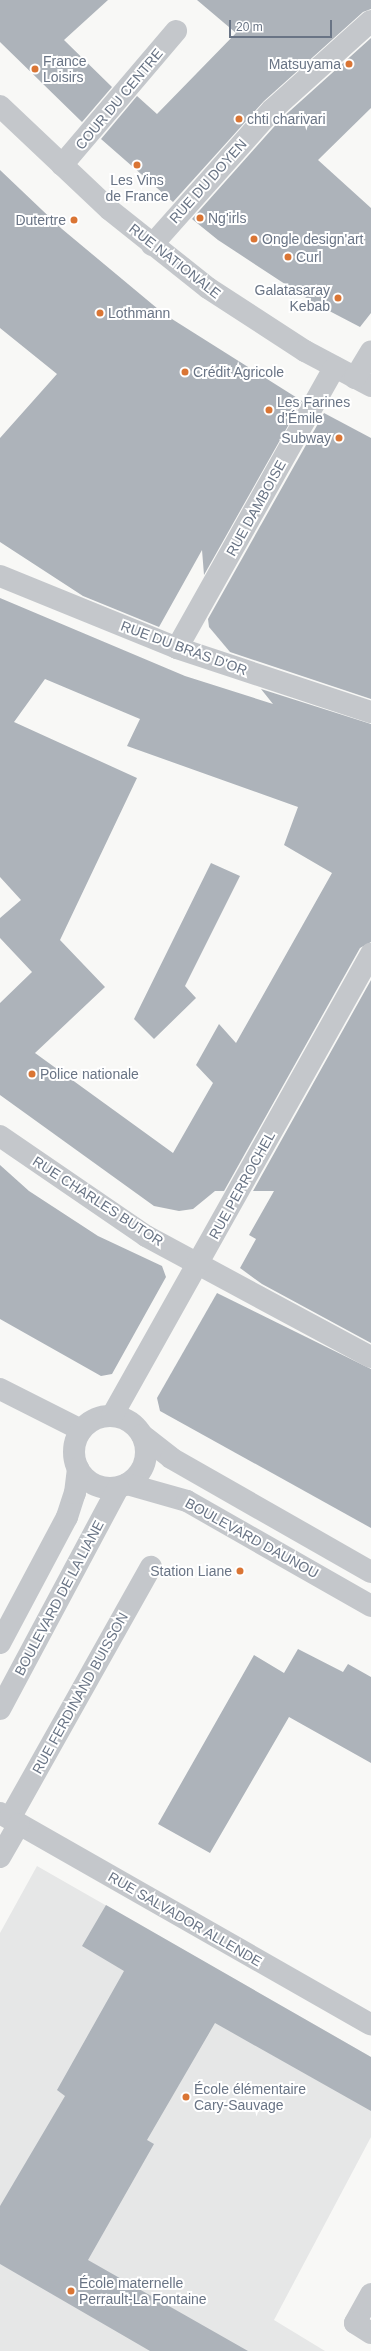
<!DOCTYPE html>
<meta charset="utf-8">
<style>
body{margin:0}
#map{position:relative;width:371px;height:2351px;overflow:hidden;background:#f8f8f6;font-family:Arial,sans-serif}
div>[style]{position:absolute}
.built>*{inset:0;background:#e6e7e7}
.building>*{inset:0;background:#adb3ba}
.minor>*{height:22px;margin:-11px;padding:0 11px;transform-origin:11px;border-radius:11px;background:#c4c7cb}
.minor>.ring{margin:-11px;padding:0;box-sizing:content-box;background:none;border:22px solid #c4c7cb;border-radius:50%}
.dots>*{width:11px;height:11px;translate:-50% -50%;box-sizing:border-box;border:2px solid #fff;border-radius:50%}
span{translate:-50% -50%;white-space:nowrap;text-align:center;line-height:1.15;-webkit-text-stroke:4px #fff;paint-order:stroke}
.poi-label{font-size:14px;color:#697485}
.left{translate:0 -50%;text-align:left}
.right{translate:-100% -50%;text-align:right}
.street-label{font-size:14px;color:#697485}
.scale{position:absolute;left:229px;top:20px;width:103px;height:18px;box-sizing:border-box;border:2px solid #697485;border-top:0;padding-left:5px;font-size:12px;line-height:14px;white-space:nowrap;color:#697485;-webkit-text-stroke:3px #fff;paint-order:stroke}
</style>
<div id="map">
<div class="built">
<i style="clip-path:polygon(37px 1866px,371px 2057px,371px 2137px,274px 2320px,325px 2351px,0 2351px,0 1933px)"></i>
</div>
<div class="building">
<i style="clip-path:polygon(0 0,108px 0,64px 40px,112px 87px,82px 122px,0 42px)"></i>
<i style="clip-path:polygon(197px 0,371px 0,371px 9px,363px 12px,264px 101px,173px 202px,101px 139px,137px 96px,157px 114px,236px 33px)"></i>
<i style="clip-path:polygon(371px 38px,371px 108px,318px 160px,371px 208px,371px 313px,360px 327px,314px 303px,218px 240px,192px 219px,281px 119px)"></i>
<i style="clip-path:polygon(0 170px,62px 229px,164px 314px,302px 401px,204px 575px,202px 550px,159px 627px,83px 596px,0 542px,0 438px,57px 374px,0 328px)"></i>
<i style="clip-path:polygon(324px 413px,371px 438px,371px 699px,230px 652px,209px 627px,208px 619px)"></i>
<i style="clip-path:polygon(evenodd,0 598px,185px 676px,273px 704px,261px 689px,371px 724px,371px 942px,360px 948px,224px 1191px,215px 1191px,193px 1209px,179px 1211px,154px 1206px,0 1095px,0 1003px,32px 972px,0 938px,0 918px,21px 900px,0 877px,0 598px,45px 679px,140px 719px,127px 746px,298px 807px,284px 845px,332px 873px,236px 1043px,219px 1024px,196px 1065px,213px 1083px,173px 1153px,35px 1053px,105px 987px,60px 940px,137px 778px,14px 722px,45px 679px)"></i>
<i style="clip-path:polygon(211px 863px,240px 876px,185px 986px,196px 998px,154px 1039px,134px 1019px)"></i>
<i style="clip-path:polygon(371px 980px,371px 1343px,262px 1284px,240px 1268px,256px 1239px,249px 1235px,274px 1191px,253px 1191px)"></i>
<i style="clip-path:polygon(0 1165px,29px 1191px,98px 1236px,162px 1266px,166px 1277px,112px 1374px,101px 1376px,0 1319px)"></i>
<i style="clip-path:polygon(217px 1293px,371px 1369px,371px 1528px,160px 1411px,157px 1398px)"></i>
<i style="clip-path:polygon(298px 1649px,343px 1672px,348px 1664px,371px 1677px,371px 1763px,289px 1717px,210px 1853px,158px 1824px,254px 1655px,284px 1673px)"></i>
<i style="clip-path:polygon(106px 1905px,371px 2057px,371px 2111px,215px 2023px,147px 2140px,154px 2144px,88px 2260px,248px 2351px,150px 2351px,0 2264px,0 2206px,65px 2096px,57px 2090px,124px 1971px,82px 1946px)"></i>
</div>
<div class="minor">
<i style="left:0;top:106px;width:151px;rotate:43.4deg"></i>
<i style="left:110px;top:210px;width:125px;rotate:38.5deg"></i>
<i style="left:208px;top:288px;width:116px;rotate:33deg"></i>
<i style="left:305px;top:351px;width:75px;rotate:27.9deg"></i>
<i style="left:62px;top:165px;width:176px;rotate:-49.6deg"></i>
<i style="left:152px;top:245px;width:181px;rotate:-48.4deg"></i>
<i style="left:272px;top:110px;width:133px;rotate:-42deg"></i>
<i style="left:355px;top:378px;width:31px;rotate:-59deg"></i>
<i style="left:0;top:576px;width:191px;rotate:22.1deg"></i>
<i style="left:177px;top:648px;width:204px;rotate:18.3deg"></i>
<i style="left:177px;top:648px;width:322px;rotate:-60.7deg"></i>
<i style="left:0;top:1136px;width:177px;rotate:34.4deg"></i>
<i style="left:146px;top:1236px;width:255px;rotate:28.3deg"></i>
<i style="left:0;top:1389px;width:91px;rotate:26.8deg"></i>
<i class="ring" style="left:74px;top:1416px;width:50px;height:50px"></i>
<i style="left:112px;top:1416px;width:530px;rotate:-60.72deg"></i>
<i style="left:142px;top:1435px;width:37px;rotate:38deg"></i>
<i style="left:171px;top:1458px;width:230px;rotate:29.7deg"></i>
<i style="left:127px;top:1484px;width:62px;rotate:15.8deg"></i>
<i style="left:187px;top:1501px;width:212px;rotate:29.7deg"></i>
<i style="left:0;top:1643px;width:143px;rotate:-62deg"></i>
<i style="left:67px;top:1517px;width:25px;rotate:-72deg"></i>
<i style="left:75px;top:1493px;width:25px;rotate:-83deg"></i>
<i style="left:0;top:1709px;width:251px;rotate:-61.9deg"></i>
<i style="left:0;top:1813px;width:427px;rotate:29.7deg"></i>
<i style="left:10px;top:1818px;width:288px;rotate:-60.7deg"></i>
<i style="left:0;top:1857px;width:38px;rotate:-60deg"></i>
<i style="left:371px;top:2294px;width:33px;rotate:119deg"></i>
<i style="left:355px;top:2323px;width:19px;rotate:32deg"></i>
</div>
<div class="dots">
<i style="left:349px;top:64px;background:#da7534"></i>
<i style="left:35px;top:69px;background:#da7534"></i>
<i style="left:239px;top:119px;background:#da7534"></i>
<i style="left:137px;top:165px;background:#da7534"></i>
<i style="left:200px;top:218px;background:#da7534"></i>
<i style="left:74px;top:220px;background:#da7534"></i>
<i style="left:254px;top:239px;background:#da7534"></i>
<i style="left:288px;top:257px;background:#da7534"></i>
<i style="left:338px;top:298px;background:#da7534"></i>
<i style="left:100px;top:313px;background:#da7534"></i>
<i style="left:185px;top:372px;background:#da7534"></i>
<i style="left:269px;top:410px;background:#da7534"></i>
<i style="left:339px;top:438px;background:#da7534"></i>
<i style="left:32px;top:1074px;background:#da7534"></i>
<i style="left:240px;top:1571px;background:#da7534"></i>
<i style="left:186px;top:2097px;background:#da7534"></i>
<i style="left:71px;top:2291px;background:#da7534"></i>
</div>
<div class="poi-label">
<span class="left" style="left:43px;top:69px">France<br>Loisirs</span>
<span class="right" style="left:341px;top:64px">Matsuyama</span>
<span class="left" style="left:247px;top:119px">chti charivari</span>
<span style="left:137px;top:188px">Les Vins<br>de France</span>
<span class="left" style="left:208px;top:218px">Ng'irls</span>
<span class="right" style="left:66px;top:220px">Dutertre</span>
<span class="left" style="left:262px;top:239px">Ongle design'art</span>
<span class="left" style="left:296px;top:257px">Curl</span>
<span class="right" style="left:330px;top:298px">Galatasaray<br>Kebab</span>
<span class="left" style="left:108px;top:313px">Lothmann</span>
<span class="left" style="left:193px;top:372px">Crédit Agricole</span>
<span class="left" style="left:277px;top:410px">Les Farines<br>d’Émile</span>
<span class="right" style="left:331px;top:438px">Subway</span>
<span class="left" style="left:40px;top:1074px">Police nationale</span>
<span class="right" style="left:232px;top:1571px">Station Liane</span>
<span class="left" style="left:194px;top:2097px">École élémentaire<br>Cary-Sauvage</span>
<span class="left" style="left:79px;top:2291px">École maternelle<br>Perrault-La Fontaine</span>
</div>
<div class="street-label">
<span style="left:119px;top:99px;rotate:-50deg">COUR DU CENTRE</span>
<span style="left:208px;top:181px;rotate:-48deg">RUE DU DOYEN</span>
<span style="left:175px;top:261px;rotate:38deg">RUE NATIONALE</span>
<span style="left:256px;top:508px;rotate:-61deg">RUE DAMBOISE</span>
<span style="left:184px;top:648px;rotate:20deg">RUE DU BRAS D'OR</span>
<span style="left:242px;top:1185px;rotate:-61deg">RUE PERROCHEL</span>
<span style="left:98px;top:1201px;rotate:33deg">RUE CHARLES BUTOR</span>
<span style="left:252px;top:1538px;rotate:29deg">BOULEVARD DAUNOU</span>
<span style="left:59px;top:1598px;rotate:-62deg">BOULEVARD DE LA LIANE</span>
<span style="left:80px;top:1693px;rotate:-61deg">RUE FERDINAND BUISSON</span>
<span style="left:185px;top:1919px;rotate:30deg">RUE SALVADOR ALLENDE</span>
</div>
<div class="scale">20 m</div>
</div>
